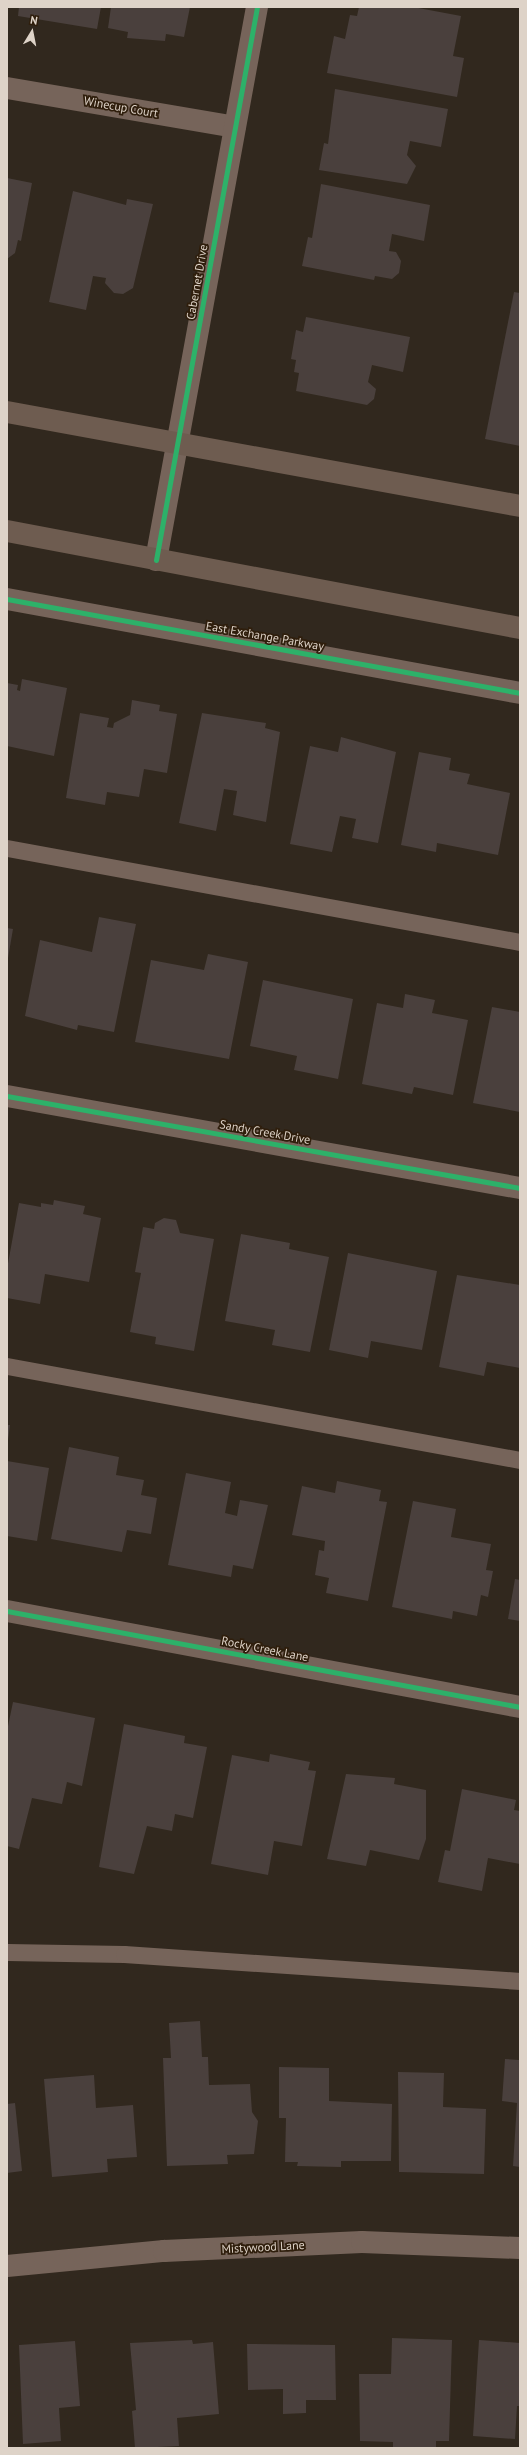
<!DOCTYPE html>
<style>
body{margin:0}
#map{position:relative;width:527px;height:2455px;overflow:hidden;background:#31281e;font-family:"PT Sans",sans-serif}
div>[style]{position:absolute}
.building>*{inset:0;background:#4a403d}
.lane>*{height:17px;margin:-8.5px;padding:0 8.5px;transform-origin:8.5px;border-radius:8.5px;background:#76645a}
.street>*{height:22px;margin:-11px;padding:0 11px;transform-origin:11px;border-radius:11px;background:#76645a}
.secondary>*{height:22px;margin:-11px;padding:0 11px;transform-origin:11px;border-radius:11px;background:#6e5c50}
.cycleway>*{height:5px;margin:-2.5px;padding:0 2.5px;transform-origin:2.5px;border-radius:2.5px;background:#2db169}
span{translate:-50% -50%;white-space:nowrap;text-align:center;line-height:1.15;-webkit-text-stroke:3.5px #2f1e0c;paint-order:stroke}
.street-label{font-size:12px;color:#ded3c8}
.frame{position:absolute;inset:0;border:8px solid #ded3c8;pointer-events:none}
.north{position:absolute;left:12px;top:12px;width:40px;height:40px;-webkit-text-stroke:3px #2f1e0c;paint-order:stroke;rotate:10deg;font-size:11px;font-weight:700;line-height:16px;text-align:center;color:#ded3c8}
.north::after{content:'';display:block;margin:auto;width:14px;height:18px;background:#ded3c8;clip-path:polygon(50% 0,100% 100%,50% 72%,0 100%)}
</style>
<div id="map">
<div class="building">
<i style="clip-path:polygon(19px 7px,101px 7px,97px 29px,18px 16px)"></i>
<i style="clip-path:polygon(111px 7px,190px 7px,184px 37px,166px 34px,165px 41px,127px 38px,128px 32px,108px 28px)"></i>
<i style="clip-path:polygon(359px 7px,413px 7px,461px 16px,453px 56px,464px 58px,457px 97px,327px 73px,334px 36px,345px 39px,350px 15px,357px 16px)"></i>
<i style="clip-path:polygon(335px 89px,448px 109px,441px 147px,410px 141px,407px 155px,416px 166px,407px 184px,319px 170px,324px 143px,328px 144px)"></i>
<i style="clip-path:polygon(7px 178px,32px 183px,21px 241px,18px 240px,15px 253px,7px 259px)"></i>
<i style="clip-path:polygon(321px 184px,430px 205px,424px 241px,392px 234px,389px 251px,396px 252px,401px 261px,399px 273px,392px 279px,375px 276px,374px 280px,302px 266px,308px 237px,312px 238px)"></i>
<i style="clip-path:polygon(73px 191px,126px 205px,127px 199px,153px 204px,133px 288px,123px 294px,114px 293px,105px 283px,106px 278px,93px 276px,86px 310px,49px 302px)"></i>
<i style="clip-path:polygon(514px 292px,520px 293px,520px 446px,485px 439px)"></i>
<i style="clip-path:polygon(306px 317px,410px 337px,403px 372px,372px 365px,368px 382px,376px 389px,374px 399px,367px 405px,296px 391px,299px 373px,294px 372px,296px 360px,291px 359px,296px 330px,303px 332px)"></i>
<i style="clip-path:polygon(22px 679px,67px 688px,54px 756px,7px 746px,7px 683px,18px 685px,17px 690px,20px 691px)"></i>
<i style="clip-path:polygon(132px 700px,160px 705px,159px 711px,177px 714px,167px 773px,144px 769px,139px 797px,107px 792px,105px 805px,66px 798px,80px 713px,109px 718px,107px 727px,113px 728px,114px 723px,130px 715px)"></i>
<i style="clip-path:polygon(202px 713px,266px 723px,265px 728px,280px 732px,266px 822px,233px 815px,237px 791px,224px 789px,216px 831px,179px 823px)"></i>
<i style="clip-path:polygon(341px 737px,396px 752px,378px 843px,352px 838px,356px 819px,340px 816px,332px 852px,290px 844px,310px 746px,338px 752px)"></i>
<i style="clip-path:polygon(419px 752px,451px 758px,449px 770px,470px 774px,467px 784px,510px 793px,498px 855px,437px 843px,436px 852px,401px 845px)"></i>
<i style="clip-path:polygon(99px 917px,136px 924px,114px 1032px,78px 1025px,77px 1030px,25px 1016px,40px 940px,92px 952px)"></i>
<i style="clip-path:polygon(7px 928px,13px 929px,8px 958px,7px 958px)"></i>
<i style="clip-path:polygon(208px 954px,248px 962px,229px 1059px,135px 1042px,151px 960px,204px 970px)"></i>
<i style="clip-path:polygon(263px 980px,353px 999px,338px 1079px,294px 1070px,297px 1056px,250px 1046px)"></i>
<i style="clip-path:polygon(405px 994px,435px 1000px,432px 1013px,468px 1020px,453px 1095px,414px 1087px,412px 1094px,362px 1084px,377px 1003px,403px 1008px)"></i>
<i style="clip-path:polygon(492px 1007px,520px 1012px,520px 1112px,473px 1103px)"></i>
<i style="clip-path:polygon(54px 1200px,85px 1206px,83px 1214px,101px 1218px,89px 1282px,45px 1274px,40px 1304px,7px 1298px,7px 1269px,19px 1203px,41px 1207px,41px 1203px,53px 1205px)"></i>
<i style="clip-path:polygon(164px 1218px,176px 1220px,180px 1233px,214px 1239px,194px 1351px,155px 1344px,156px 1337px,130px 1332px,141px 1273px,135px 1272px,143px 1227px,154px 1229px,155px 1223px)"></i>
<i style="clip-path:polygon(241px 1234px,290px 1243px,289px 1249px,329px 1257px,310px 1352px,272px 1345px,275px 1330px,225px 1321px)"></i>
<i style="clip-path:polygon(348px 1253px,437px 1271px,422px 1350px,371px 1341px,368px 1358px,329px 1350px)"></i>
<i style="clip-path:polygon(457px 1275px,520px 1285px,520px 1368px,487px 1362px,484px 1376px,439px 1367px)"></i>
<i style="clip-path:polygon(7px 1425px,10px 1425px,8px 1440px,7px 1440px)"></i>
<i style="clip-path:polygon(69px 1447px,119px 1457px,116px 1475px,144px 1480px,141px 1495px,157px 1498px,151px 1534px,127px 1530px,122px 1552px,51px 1539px)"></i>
<i style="clip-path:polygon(7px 1461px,49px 1468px,37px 1541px,7px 1536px)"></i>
<i style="clip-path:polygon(186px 1473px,231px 1482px,225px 1513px,237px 1516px,240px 1500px,268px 1505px,253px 1569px,233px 1565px,231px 1577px,168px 1565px)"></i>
<i style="clip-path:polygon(337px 1481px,381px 1490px,379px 1501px,387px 1502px,368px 1601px,326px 1593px,329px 1578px,315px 1575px,319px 1550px,324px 1551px,325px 1541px,292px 1535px,302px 1486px,335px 1493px)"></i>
<i style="clip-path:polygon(413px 1501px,456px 1509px,451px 1537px,491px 1544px,486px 1570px,493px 1571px,488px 1597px,481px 1595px,477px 1616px,453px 1611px,452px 1619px,392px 1607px)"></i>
<i style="clip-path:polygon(515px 1579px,520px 1580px,520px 1621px,508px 1619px)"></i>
<i style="clip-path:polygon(13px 1702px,95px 1718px,82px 1786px,67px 1782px,62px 1804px,32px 1798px,19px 1849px,7px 1846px,7px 1731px)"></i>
<i style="clip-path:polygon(124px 1724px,185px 1736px,184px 1743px,207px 1747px,193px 1818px,175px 1814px,172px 1831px,147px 1826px,134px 1874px,99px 1867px)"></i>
<i style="clip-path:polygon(270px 1754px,310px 1762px,308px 1770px,316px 1771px,302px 1846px,274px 1841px,268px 1875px,211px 1864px,232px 1755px,269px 1762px)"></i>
<i style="clip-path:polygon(346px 1774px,395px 1778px,394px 1784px,426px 1790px,426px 1839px,419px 1860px,370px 1850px,366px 1866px,327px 1859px)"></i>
<i style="clip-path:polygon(462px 1789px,516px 1800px,514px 1810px,520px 1811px,520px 1864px,488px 1858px,482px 1891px,438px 1882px,445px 1850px,450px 1851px)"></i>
<i style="clip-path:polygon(200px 2021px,202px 2057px,208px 2057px,209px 2085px,250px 2084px,252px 2112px,258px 2121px,254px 2154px,227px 2155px,228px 2164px,167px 2166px,163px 2058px,171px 2058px,169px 2023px)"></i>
<i style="clip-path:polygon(519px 2055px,520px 2055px,520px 2167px,513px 2166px,517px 2103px,502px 2101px,505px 2059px,519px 2060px)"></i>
<i style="clip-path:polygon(279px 2067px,329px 2068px,329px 2101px,392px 2104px,391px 2161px,341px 2161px,341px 2167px,297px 2166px,298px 2162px,285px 2162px,286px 2118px,279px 2118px)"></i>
<i style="clip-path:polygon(398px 2072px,444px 2073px,443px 2107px,486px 2109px,484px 2174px,399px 2172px)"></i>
<i style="clip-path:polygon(94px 2075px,96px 2108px,133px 2105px,137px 2157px,107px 2159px,108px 2172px,52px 2177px,44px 2079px)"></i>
<i style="clip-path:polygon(15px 2103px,22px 2171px,7px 2173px,7px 2104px)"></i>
<i style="clip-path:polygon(392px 2338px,452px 2340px,449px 2441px,436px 2441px,436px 2448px,393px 2448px,393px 2442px,360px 2441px,359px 2374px,391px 2374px)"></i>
<i style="clip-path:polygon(192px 2340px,193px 2344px,213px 2342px,219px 2414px,177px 2418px,179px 2446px,135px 2448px,132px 2411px,136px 2410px,130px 2343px)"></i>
<i style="clip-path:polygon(479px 2340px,520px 2343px,520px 2406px,517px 2406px,515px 2439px,473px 2436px)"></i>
<i style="clip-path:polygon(75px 2341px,80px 2406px,59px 2408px,61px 2441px,23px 2444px,19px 2345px)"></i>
<i style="clip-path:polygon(247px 2344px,335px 2345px,336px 2400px,306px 2400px,306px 2413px,283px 2414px,283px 2389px,248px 2390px)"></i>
</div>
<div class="lane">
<i style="left:7px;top:848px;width:522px;rotate:10.38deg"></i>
<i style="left:7px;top:1366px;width:522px;rotate:10.38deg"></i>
<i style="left:7px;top:1952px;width:117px;rotate:1deg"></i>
<i style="left:124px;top:1954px;width:397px;rotate:3.9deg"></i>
</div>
<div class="street">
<i style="left:7px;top:88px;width:231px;rotate:9.7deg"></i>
<i style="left:156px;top:560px;width:562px;rotate:-79.65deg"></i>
<i style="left:7px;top:599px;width:522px;rotate:10.38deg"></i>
<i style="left:7px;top:1096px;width:521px;rotate:10.17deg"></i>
<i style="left:7px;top:1611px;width:522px;rotate:10.6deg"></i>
<i style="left:7px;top:2266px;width:158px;rotate:-5.5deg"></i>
<i style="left:164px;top:2251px;width:198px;rotate:-2.6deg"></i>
<i style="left:362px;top:2242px;width:158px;rotate:2.2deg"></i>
</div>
<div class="secondary">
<i style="left:7px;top:412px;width:522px;rotate:10.38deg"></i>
<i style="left:7px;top:531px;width:522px;rotate:10.71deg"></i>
</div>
<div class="cycleway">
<i style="left:156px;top:560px;width:562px;rotate:-79.65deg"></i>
<i style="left:7px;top:599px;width:522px;rotate:10.38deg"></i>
<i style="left:7px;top:1096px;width:521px;rotate:10.17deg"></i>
<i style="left:7px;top:1611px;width:522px;rotate:10.6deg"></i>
</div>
<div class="street-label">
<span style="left:121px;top:107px;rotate:10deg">Winecup Court</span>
<span style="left:197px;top:282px;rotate:-80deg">Cabernet Drive</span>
<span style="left:265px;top:636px;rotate:10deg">East Exchange Parkway</span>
<span style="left:265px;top:1132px;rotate:10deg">Sandy Creek Drive</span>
<span style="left:265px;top:1649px;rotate:11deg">Rocky Creek Lane</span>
<span style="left:263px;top:2247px;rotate:-3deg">Mistywood Lane</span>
</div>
<div class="frame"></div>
<div class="north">N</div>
</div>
